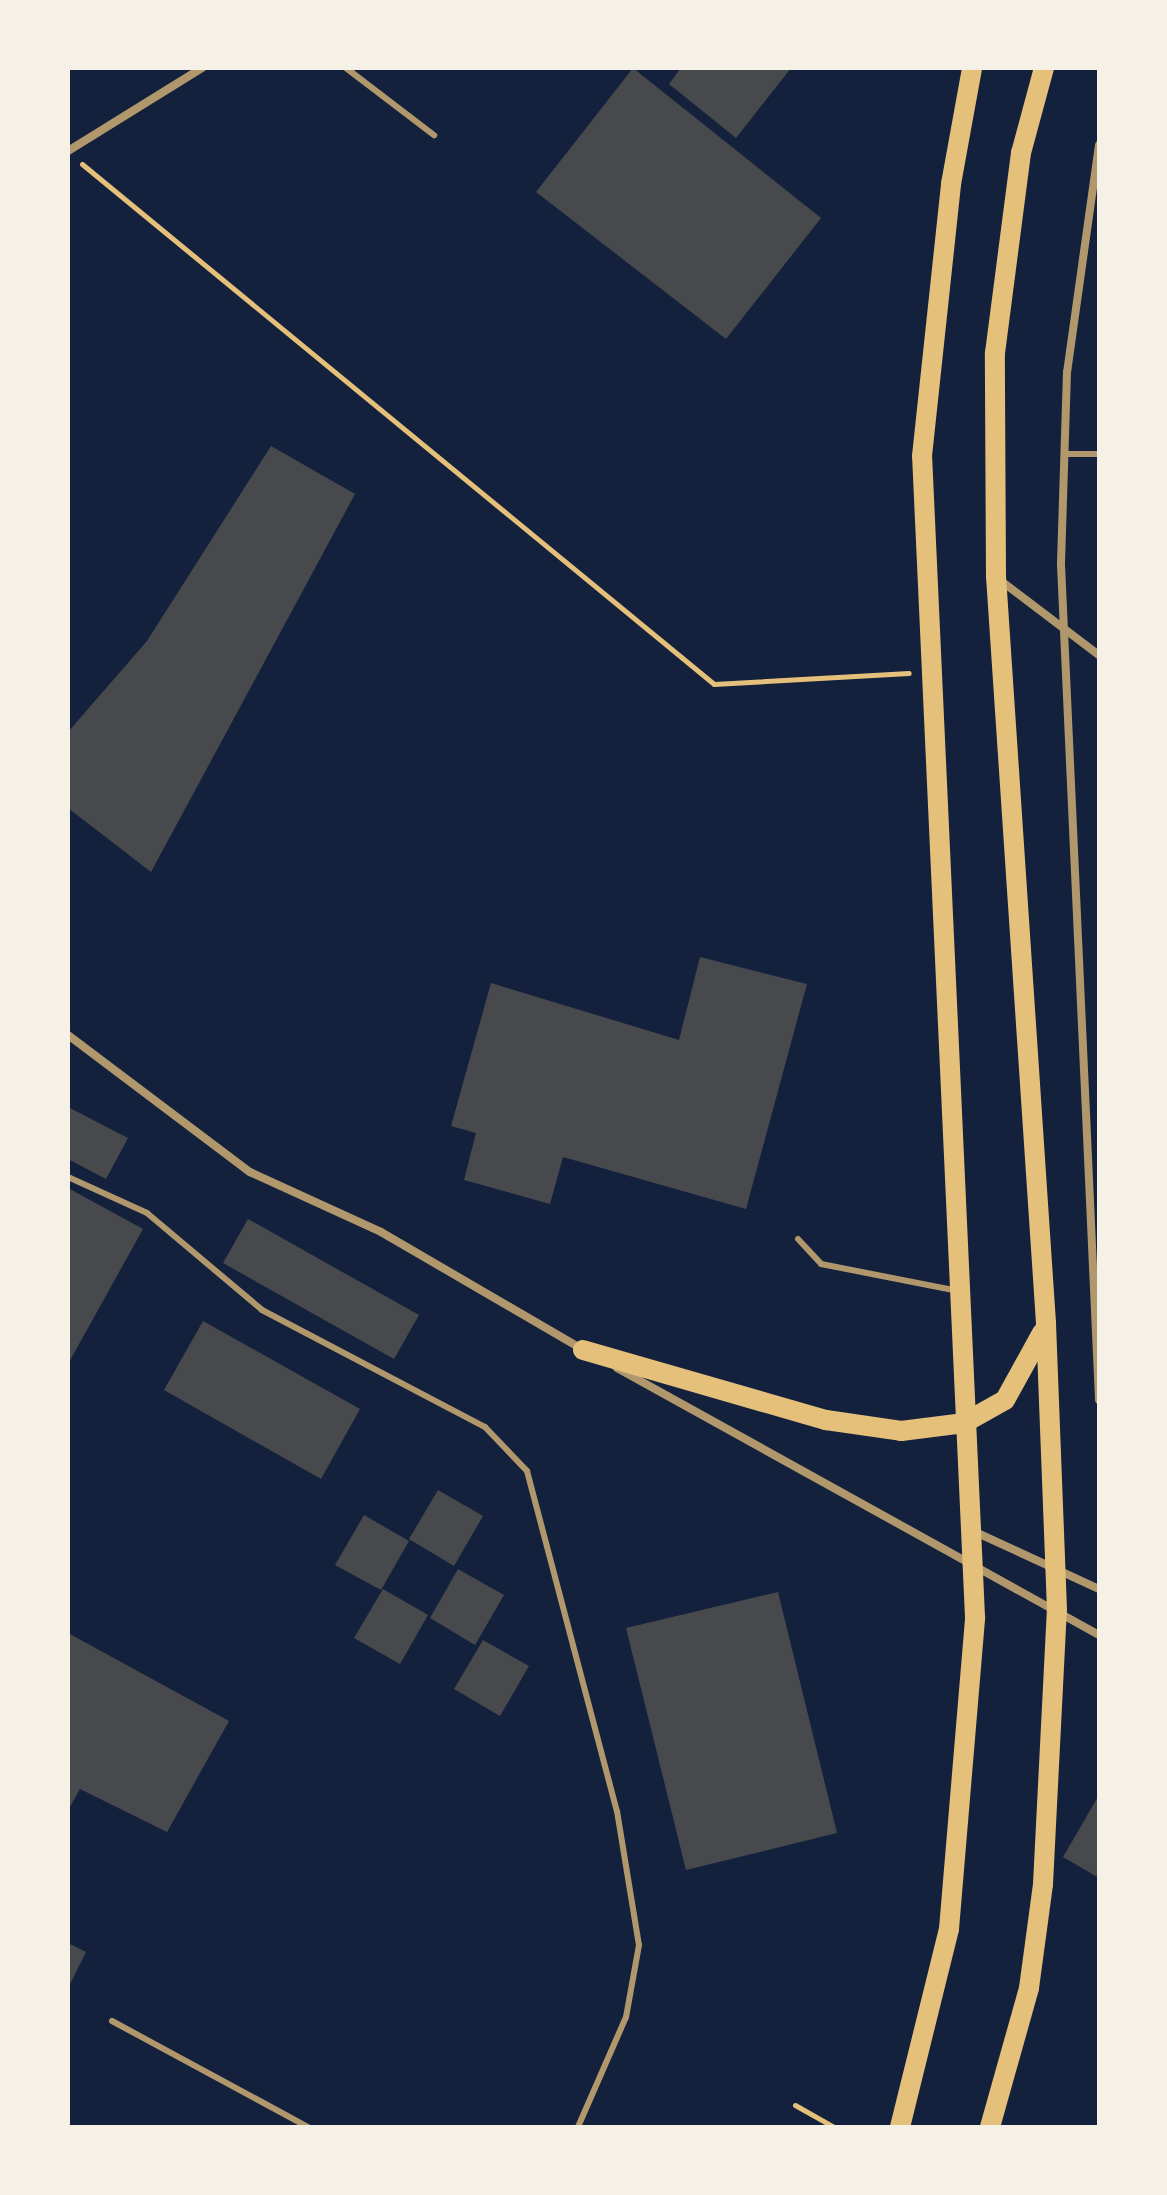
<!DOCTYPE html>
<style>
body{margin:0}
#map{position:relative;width:1167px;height:2195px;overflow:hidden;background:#14213d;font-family:Cabin,sans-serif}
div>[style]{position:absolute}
.building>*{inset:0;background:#48494c}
.path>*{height:5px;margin:-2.5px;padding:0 2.5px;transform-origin:2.5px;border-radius:2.5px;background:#e5c07b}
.service>*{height:6px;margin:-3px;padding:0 3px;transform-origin:3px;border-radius:3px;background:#b1986c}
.minor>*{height:8px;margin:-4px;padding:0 4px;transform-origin:4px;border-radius:4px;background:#b1986c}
.primary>*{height:20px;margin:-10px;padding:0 10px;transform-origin:10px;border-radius:10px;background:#e5c07b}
span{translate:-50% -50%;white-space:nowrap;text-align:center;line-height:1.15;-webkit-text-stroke:8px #f6f1e7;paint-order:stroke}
.frame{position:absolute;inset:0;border:70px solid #f6f1e7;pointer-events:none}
</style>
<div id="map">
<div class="building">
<i style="clip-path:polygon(633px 68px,821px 218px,726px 339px,536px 192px)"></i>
<i style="clip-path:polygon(681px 68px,791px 68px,736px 138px,669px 84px)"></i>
<i style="clip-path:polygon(271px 446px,355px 494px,151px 872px,68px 808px,68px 732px,147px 641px)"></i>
<i style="clip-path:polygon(700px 957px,807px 984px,746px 1209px,563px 1157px,550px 1204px,464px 1180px,476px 1133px,451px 1126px,491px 983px,679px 1040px)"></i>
<i style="clip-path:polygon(68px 1107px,128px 1138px,106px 1179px,68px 1159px)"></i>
<i style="clip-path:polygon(68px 1188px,143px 1229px,68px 1364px)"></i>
<i style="clip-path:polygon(248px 1219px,419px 1315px,394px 1359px,223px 1263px)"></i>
<i style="clip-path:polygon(203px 1321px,360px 1409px,321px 1479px,164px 1390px)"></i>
<i style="clip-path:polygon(438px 1490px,483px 1516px,454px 1566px,409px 1539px)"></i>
<i style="clip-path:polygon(364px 1515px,409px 1541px,381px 1590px,335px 1565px)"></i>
<i style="clip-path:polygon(458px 1569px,504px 1595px,475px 1645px,430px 1618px)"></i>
<i style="clip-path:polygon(383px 1589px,428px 1615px,400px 1664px,354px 1638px)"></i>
<i style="clip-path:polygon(778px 1592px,837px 1833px,686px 1870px,626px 1628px)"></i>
<i style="clip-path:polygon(68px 1633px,229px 1721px,167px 1832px,80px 1789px,68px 1810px)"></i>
<i style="clip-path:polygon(483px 1640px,529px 1666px,500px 1716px,454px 1689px)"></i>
<i style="clip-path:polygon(1099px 1795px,1099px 1878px,1063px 1857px)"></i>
<i style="clip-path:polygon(68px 1943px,86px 1952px,68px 1988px)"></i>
</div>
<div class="path">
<i style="left:82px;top:164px;width:818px;rotate:39.45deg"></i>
<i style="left:714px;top:684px;width:195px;rotate:-3.2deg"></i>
<i style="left:795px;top:2105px;width:45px;rotate:29.4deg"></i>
</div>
<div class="service">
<i style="left:346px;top:68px;width:111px;rotate:37.3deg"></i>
<i style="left:1065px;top:454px;width:34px"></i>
<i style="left:68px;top:1177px;width:87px;rotate:24.5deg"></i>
<i style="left:147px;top:1213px;width:150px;rotate:40.1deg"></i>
<i style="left:262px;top:1310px;width:252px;rotate:27.7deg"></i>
<i style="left:485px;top:1427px;width:61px;rotate:46.3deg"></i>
<i style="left:527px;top:1471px;width:352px;rotate:75.2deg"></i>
<i style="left:617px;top:1811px;width:136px;rotate:80.7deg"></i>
<i style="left:639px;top:1945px;width:73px;rotate:100.2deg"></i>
<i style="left:626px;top:2017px;width:120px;rotate:113.6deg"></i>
<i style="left:798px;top:1239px;width:34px;rotate:47deg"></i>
<i style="left:821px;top:1264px;width:136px;rotate:11.1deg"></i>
<i style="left:112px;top:2021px;width:223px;rotate:28.4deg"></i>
</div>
<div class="minor">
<i style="left:1099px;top:145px;width:229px;rotate:98deg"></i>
<i style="left:1067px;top:372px;width:193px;rotate:91.8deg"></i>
<i style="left:1061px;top:565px;width:836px;rotate:87.39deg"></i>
<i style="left:68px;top:151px;width:158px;rotate:-31.8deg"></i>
<i style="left:1001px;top:581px;width:123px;rotate:37.1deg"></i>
<i style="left:68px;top:1035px;width:228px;rotate:37deg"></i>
<i style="left:250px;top:1172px;width:144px;rotate:24.6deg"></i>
<i style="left:381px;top:1232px;width:235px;rotate:30.2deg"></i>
<i style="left:617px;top:1368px;width:551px;rotate:28.98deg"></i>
<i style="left:973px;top:1531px;width:139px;rotate:24.7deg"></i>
</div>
<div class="primary">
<i style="left:583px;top:1350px;width:253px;rotate:16.1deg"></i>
<i style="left:826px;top:1420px;width:76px;rotate:8.3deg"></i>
<i style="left:901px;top:1431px;width:64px;rotate:-7.2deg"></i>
<i style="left:964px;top:1423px;width:47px;rotate:-29.3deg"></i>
<i style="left:1005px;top:1400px;width:77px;rotate:-61.1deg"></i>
<i style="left:900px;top:2127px;width:204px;rotate:-76.1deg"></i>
<i style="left:949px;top:1929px;width:313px;rotate:-85.2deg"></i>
<i style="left:975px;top:1617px;width:1162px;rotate:-92.61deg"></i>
<i style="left:922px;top:456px;width:274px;rotate:-83.9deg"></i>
<i style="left:951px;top:184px;width:118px;rotate:-79.7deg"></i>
<i style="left:990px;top:2127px;width:144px;rotate:-74.3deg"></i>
<i style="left:1029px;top:1988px;width:105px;rotate:-82.3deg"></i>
<i style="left:1043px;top:1884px;width:274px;rotate:-87.1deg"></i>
<i style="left:1057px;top:1610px;width:287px;rotate:-92.2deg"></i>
<i style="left:1046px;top:1323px;width:748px;rotate:-93.83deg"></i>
<i style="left:996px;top:577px;width:224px;rotate:-90.3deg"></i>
<i style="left:995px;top:353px;width:202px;rotate:-82.6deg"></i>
<i style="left:1021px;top:153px;width:88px;rotate:-74.9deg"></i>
</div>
<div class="frame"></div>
</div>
